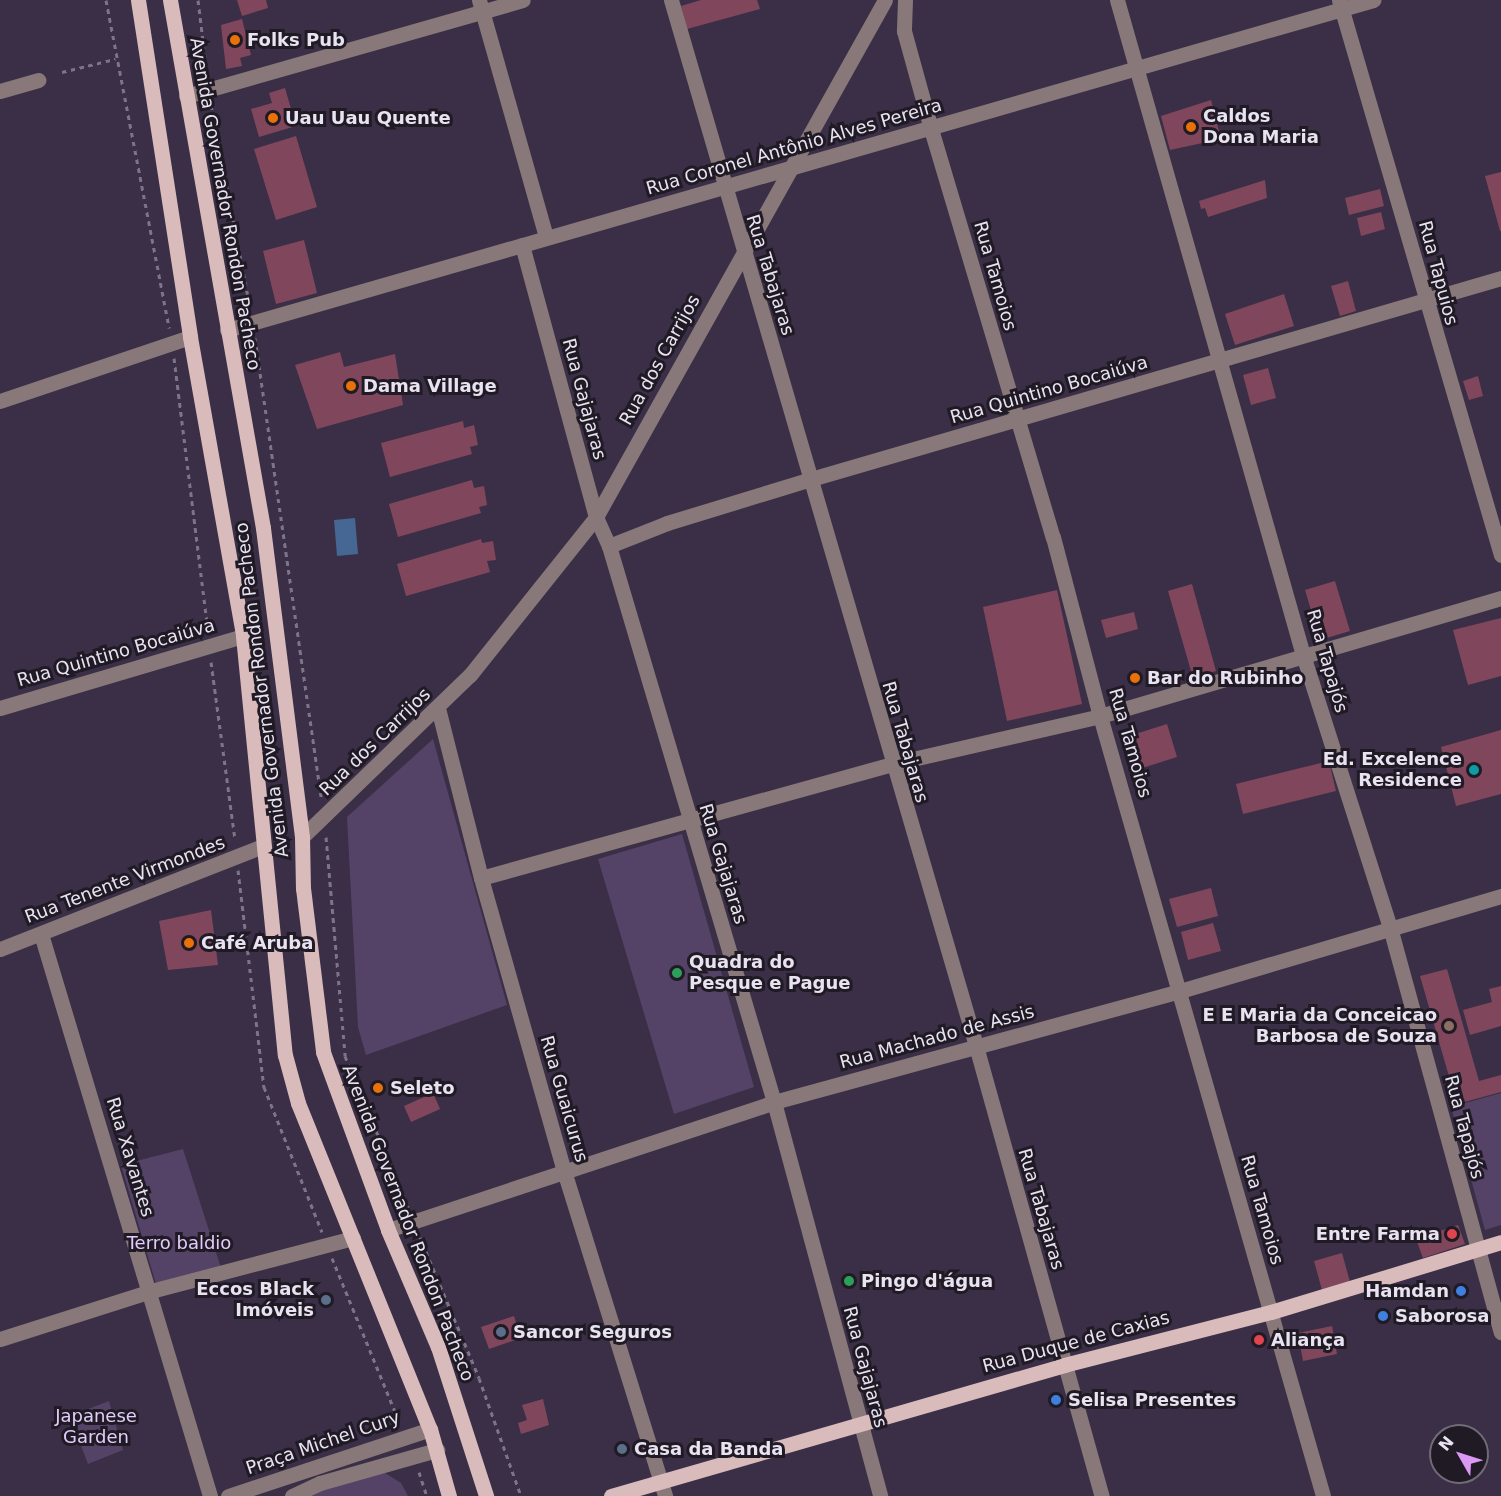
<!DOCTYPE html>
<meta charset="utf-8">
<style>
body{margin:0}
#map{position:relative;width:1501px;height:1496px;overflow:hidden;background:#3a2f46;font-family:"DejaVu Sans",sans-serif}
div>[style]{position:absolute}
.green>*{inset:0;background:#554367}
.water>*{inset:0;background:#466694}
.building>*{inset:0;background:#80475c}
.path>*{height:3px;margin-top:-1.5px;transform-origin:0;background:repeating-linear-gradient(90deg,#7d7488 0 4.5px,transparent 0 9px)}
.minor>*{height:15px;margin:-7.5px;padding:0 7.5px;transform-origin:7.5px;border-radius:7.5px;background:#887879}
.major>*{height:15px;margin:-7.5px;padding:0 7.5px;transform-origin:7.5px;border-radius:7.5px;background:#dabbbc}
.dots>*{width:16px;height:16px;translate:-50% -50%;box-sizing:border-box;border:3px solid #1f1a24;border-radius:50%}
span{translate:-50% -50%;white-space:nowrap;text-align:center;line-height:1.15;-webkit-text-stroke:6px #1f1a24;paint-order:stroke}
.poi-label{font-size:18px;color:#e9e2f1;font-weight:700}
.left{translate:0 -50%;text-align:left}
.right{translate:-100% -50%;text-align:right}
.street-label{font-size:18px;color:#e9e2f1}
.park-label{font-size:18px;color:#e2ccfb}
.north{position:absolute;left:1429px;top:1424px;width:60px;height:60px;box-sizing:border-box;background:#1f1a24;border:2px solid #706a76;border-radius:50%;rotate:309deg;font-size:16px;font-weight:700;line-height:24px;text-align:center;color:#e9e2f1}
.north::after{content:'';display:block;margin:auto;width:21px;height:27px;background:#db99f5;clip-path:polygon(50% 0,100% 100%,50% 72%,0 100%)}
</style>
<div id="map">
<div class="green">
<i style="clip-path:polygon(433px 739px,507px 1005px,366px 1055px,358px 1027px,347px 817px)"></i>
<i style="clip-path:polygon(682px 834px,754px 1087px,674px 1114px,598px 859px)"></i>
<i style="clip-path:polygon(1501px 1093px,1501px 1225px,1485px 1230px,1451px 1107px)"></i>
<i style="clip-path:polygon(183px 1149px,221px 1268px,156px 1284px,121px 1165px)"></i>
<i style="clip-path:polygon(109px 1401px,123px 1450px,88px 1464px,70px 1416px)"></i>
<i style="clip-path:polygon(385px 1473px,401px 1483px,408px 1496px,298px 1496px,364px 1475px)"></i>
</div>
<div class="water">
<i style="clip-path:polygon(355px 518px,358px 554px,337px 556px,334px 520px)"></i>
</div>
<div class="building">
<i style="clip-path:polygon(237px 0,266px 0,268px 8px,242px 16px)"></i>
<i style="clip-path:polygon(701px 0,757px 0,760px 9px,687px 29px,681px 6px)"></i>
<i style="clip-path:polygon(242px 19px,251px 55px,240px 58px,242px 66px,226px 69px,221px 25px)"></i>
<i style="clip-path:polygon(285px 88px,296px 126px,259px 137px,251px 109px,272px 103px,269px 93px)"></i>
<i style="clip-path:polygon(1211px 100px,1221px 139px,1170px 150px,1161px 116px)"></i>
<i style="clip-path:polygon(296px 136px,317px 207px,276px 220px,254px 149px)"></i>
<i style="clip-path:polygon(1501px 172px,1501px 231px,1500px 231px,1485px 176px)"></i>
<i style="clip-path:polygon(1265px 180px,1267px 198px,1208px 217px,1205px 208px,1201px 209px,1199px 201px)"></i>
<i style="clip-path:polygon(1380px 189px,1384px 206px,1349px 215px,1345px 198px)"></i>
<i style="clip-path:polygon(1381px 212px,1385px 229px,1361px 236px,1357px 218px)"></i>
<i style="clip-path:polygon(304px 240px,317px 293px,276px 304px,263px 251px)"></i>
<i style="clip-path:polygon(1348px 281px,1356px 311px,1340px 316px,1331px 286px)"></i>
<i style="clip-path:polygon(1284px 294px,1294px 326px,1235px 345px,1225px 314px)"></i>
<i style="clip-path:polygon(340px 352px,344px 367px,395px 354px,403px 405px,317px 429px,295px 365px)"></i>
<i style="clip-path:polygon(1268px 368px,1276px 398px,1251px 405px,1243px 375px)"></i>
<i style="clip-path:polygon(1478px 376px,1483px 396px,1469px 400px,1463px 381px)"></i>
<i style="clip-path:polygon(463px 421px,464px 428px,474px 425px,478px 445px,470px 447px,472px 454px,390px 477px,381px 443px)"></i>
<i style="clip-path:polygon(472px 480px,474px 488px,484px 486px,487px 505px,479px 507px,481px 513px,398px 537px,389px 504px)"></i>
<i style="clip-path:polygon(481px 539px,482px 543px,493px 541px,496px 560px,487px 561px,490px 572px,406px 596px,397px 564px)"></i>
<i style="clip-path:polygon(1335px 581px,1350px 631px,1320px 640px,1305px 590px)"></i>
<i style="clip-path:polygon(1192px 584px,1216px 671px,1193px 678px,1168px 591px)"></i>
<i style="clip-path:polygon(1057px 590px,1082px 704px,1007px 721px,983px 607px)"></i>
<i style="clip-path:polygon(1134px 612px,1138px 629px,1106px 638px,1101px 620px)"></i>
<i style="clip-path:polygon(1501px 618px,1501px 676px,1468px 685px,1453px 630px)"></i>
<i style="clip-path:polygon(1167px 724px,1177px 757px,1136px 770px,1126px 737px)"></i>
<i style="clip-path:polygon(1501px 730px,1501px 794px,1456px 806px,1441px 747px)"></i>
<i style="clip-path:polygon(1329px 761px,1336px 791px,1243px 814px,1236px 784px)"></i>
<i style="clip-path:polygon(1211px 888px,1218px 916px,1177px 927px,1169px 899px)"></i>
<i style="clip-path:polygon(211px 910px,218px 965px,168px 970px,159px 921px)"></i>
<i style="clip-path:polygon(1213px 923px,1221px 951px,1188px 960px,1181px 932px)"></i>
<i style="clip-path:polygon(1447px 969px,1479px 1081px,1501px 1075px,1501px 1092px,1457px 1104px,1420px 976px)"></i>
<i style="clip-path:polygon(1501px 986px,1501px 1026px,1470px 1035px,1463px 1010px,1492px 1002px,1489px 989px)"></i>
<i style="clip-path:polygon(433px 1093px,440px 1109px,411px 1122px,404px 1106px)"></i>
<i style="clip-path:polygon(1458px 1225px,1465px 1244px,1423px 1258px,1416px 1239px)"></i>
<i style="clip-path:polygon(1342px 1253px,1350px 1282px,1322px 1290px,1314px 1261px)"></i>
<i style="clip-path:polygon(514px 1316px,521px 1338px,489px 1349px,481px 1327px)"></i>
<i style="clip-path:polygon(1332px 1326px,1337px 1354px,1303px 1361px,1298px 1333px)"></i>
<i style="clip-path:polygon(543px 1399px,549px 1425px,521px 1434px,518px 1423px,527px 1420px,522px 1405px)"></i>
</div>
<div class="path">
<i style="left:106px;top:0;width:334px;rotate:79.1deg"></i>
<i style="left:198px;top:0;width:75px;rotate:83.1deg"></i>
<i style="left:62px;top:72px;width:55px;rotate:-13.8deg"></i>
<i style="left:211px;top:105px;width:207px;rotate:79.1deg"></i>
<i style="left:255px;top:338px;width:464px;rotate:81.8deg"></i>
<i style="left:174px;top:358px;width:276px;rotate:82.9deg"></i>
<i style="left:211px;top:662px;width:180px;rotate:82.3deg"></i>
<i style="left:326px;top:837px;width:220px;rotate:85deg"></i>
<i style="left:345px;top:1056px;width:164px;rotate:67.4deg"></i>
<i style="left:238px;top:870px;width:219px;rotate:83.2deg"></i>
<i style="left:264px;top:1087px;width:156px;rotate:68.2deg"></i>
<i style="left:419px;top:1235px;width:155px;rotate:67.2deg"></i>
<i style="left:479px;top:1378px;width:125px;rotate:70.4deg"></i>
<i style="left:332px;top:1258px;width:179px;rotate:67.7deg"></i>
<i style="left:419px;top:1472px;width:25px;rotate:72deg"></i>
</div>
<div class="minor">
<i style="left:479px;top:0;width:246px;rotate:74.2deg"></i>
<i style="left:671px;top:0;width:1090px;rotate:73.74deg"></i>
<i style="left:976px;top:1046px;width:467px;rotate:74.4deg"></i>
<i style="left:905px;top:0;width:31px;rotate:92deg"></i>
<i style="left:904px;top:31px;width:102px;rotate:74.6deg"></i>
<i style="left:931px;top:129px;width:426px;rotate:73.4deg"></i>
<i style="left:1053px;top:537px;width:185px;rotate:75.3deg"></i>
<i style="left:1100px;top:716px;width:811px;rotate:74.04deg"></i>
<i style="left:1117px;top:0;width:681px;rotate:74.15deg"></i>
<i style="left:1303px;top:655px;width:290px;rotate:72.3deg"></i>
<i style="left:1391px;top:931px;width:416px;rotate:74.7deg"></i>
<i style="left:1339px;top:0;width:578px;rotate:73.73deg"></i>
<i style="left:0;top:91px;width:40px;rotate:-16deg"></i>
<i style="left:186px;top:96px;width:350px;rotate:-15.9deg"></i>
<i style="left:522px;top:245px;width:282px;rotate:74.8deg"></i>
<i style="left:596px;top:517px;width:32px;rotate:66deg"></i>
<i style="left:609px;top:546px;width:580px;rotate:73.47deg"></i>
<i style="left:774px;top:1102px;width:408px;rotate:74.9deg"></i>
<i style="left:227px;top:330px;width:1193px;rotate:-16.06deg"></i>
<i style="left:0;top:401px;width:200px;rotate:-18.6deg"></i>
<i style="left:609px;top:546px;width:62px;rotate:-21.6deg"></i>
<i style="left:667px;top:523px;width:151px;rotate:-17deg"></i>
<i style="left:811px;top:479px;width:719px;rotate:-16.24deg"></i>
<i style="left:0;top:708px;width:253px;rotate:-16.5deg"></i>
<i style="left:438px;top:708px;width:175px;rotate:75.8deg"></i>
<i style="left:481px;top:878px;width:305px;rotate:74.2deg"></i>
<i style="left:564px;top:1171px;width:340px;rotate:72.7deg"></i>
<i style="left:302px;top:837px;width:233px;rotate:-44deg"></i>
<i style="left:470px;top:675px;width:202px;rotate:-51.4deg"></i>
<i style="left:596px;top:517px;width:592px;rotate:-60.8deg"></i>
<i style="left:481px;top:878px;width:426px;rotate:-15.5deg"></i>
<i style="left:891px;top:764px;width:214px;rotate:-12.9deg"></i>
<i style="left:1100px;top:716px;width:418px;rotate:-16.4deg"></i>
<i style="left:41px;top:934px;width:587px;rotate:73.26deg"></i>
<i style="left:0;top:949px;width:282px;rotate:-21.4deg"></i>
<i style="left:388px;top:1230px;width:407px;rotate:-18.3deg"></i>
<i style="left:774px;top:1102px;width:421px;rotate:-15.3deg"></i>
<i style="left:1180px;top:991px;width:335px;rotate:-16.5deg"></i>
<i style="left:0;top:1339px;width:158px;rotate:-17.6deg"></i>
<i style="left:151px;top:1291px;width:209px;rotate:-14.7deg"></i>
<i style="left:228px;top:1496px;width:213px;rotate:-18.3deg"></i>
<i style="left:292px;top:1496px;width:31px;rotate:-25deg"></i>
<i style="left:320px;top:1483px;width:122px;rotate:-15.8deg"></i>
</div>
<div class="major">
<i style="left:138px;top:0;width:341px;rotate:81.2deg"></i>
<i style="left:190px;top:337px;width:304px;rotate:79.9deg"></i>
<i style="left:243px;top:636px;width:421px;rotate:84.3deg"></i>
<i style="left:285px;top:1055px;width:50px;rotate:74.8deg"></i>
<i style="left:298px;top:1103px;width:352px;rotate:68deg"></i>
<i style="left:430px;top:1429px;width:70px;rotate:74.2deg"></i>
<i style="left:170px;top:0;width:536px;rotate:80.01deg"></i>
<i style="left:263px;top:528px;width:311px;rotate:82.8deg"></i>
<i style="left:302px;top:837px;width:51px;rotate:88.9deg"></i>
<i style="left:303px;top:888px;width:165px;rotate:83deg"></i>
<i style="left:323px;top:1052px;width:189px;rotate:69.9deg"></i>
<i style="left:388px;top:1230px;width:127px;rotate:66.9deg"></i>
<i style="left:438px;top:1347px;width:157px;rotate:72.1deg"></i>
<i style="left:611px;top:1496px;width:472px;rotate:-16.1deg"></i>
<i style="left:1064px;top:1365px;width:214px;rotate:-14.4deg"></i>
<i style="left:1271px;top:1312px;width:240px;rotate:-16.9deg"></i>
</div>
<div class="dots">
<i style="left:235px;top:40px;background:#e8710a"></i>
<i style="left:273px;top:118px;background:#e8710a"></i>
<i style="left:1191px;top:127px;background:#e8710a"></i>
<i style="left:351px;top:386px;background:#e8710a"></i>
<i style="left:1135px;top:678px;background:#e8710a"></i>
<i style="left:1474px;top:770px;background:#0f9aa8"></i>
<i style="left:189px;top:943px;background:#e8710a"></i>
<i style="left:677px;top:973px;background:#2e9e5b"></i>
<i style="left:1449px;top:1026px;background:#8d6e63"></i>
<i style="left:378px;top:1088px;background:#e8710a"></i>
<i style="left:1452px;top:1234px;background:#e0444e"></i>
<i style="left:849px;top:1281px;background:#2e9e5b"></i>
<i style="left:1461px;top:1291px;background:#3f7fe0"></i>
<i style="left:326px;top:1300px;background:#5c6f8a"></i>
<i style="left:1383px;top:1316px;background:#3f7fe0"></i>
<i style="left:501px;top:1332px;background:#5c6f8a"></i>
<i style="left:1259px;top:1340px;background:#e0444e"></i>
<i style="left:1056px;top:1400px;background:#3f7fe0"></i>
<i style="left:622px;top:1449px;background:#5c6f8a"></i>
</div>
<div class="poi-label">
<span class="left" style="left:247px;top:40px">Folks Pub</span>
<span class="left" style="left:1203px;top:127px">Caldos<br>Dona Maria</span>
<span class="left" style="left:285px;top:118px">Uau Uau Quente</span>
<span class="left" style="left:363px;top:386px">Dama Village</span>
<span class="left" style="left:1147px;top:678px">Bar do Rubinho</span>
<span class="right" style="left:1462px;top:770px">Ed. Excelence<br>Residence</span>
<span class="left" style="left:201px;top:943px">Café Aruba</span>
<span class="left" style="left:689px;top:973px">Quadra do<br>Pesque e Pague</span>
<span class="right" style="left:1437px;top:1026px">E E Maria da Conceicao<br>Barbosa de Souza</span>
<span class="left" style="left:390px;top:1088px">Seleto</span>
<span class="right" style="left:1440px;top:1234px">Entre Farma</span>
<span class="left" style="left:861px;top:1281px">Pingo d'água</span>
<span class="right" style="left:314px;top:1300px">Eccos Black<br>Imóveis</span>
<span class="right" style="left:1449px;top:1291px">Hamdan</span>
<span class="left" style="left:1395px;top:1316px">Saborosa</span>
<span class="left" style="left:513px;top:1332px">Sancor Seguros</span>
<span class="left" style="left:1271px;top:1340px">Aliança</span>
<span class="left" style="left:1068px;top:1400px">Selisa Presentes</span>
<span class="left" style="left:634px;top:1449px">Casa da Banda</span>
</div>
<div class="street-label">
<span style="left:794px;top:147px;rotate:-16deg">Rua Coronel Antônio Alves Pereira</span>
<span style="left:225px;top:204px;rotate:80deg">Avenida Governador Rondon Pacheco</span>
<span style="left:1438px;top:273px;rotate:75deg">Rua Tapuios</span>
<span style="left:770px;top:275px;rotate:73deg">Rua Tabajaras</span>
<span style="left:995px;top:276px;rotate:74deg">Rua Tamoios</span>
<span style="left:660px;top:360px;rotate:-61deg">Rua dos Carrijos</span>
<span style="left:1049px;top:390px;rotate:-16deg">Rua Quintino Bocaiúva</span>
<span style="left:584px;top:399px;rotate:75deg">Rua Gajajaras</span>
<span style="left:116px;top:653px;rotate:-16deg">Rua Quintino Bocaiúva</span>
<span style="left:1327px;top:661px;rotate:74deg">Rua Tapajós</span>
<span style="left:262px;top:690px;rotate:-97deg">Avenida Governador Rondon Pacheco</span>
<span style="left:375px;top:742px;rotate:-44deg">Rua dos Carrijos</span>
<span style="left:905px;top:742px;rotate:74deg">Rua Tabajaras</span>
<span style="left:1130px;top:743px;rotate:74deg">Rua Tamoios</span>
<span style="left:723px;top:864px;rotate:73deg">Rua Gajajaras</span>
<span style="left:125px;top:880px;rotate:-21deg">Rua Tenente Virmondes</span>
<span style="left:937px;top:1037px;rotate:-15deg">Rua Machado de Assis</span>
<span style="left:564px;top:1099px;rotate:74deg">Rua Guaicurus</span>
<span style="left:1464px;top:1127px;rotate:75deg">Rua Tapajós</span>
<span style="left:130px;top:1157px;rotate:73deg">Rua Xavantes</span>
<span style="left:1041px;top:1209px;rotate:74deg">Rua Tabajaras</span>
<span style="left:1262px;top:1210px;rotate:74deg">Rua Tamoios</span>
<span style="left:408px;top:1223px;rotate:69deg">Avenida Governador Rondon Pacheco</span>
<span style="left:1076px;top:1342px;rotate:-15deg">Rua Duque de Caxias</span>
<span style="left:865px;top:1367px;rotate:75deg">Rua Gajajaras</span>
<span style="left:323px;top:1443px;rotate:-19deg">Praça Michel Cury</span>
</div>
<div class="park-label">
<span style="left:179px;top:1243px">Terro baldio</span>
<span style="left:96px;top:1427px">Japanese<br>Garden</span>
</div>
<div class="north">N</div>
</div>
